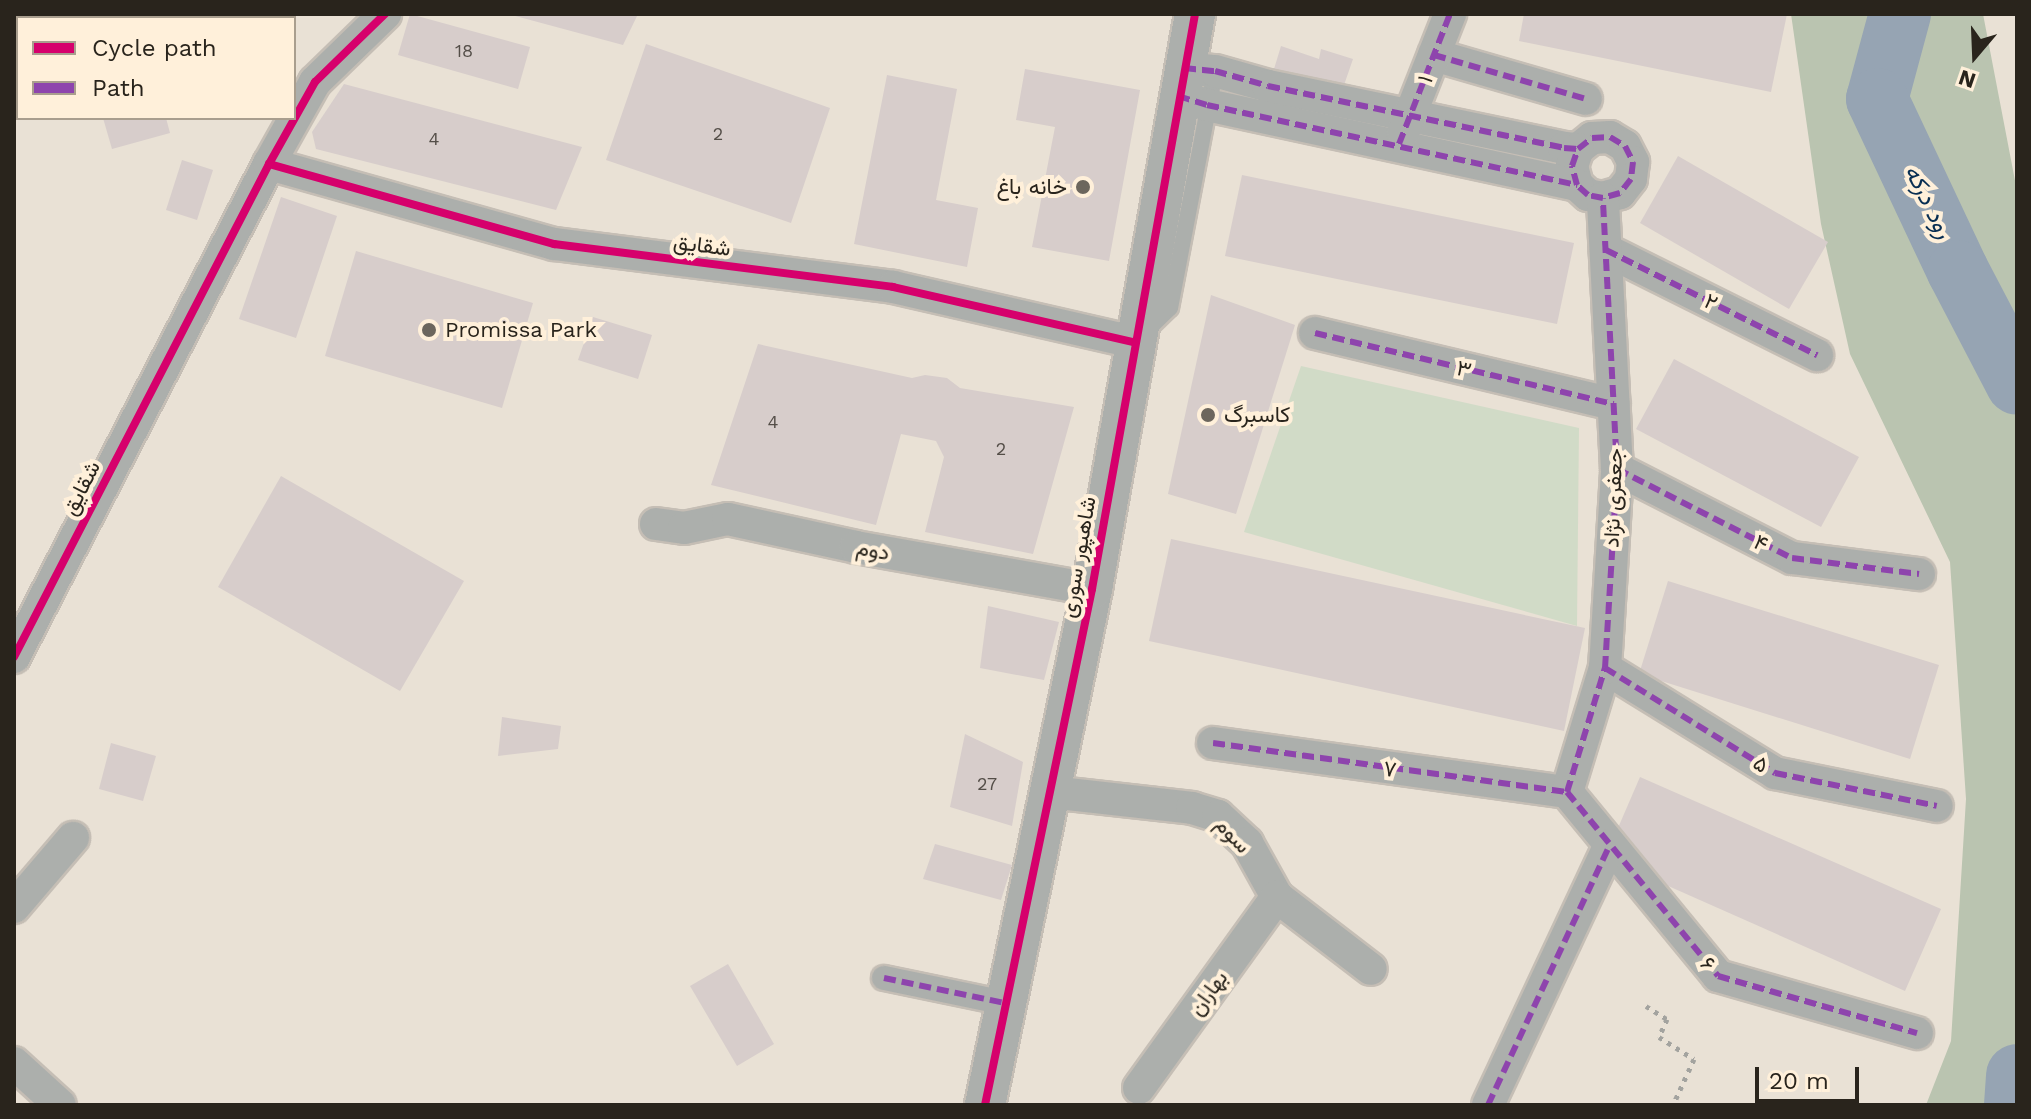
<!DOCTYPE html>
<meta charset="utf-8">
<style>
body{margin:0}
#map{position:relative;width:2031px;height:1119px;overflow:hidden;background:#e9e1d5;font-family:"Work Sans",Vazirmatn,sans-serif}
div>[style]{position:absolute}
.green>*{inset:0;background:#d1dbc7}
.forest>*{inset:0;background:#bac4b0}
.river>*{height:62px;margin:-31px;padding:0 31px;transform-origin:31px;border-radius:31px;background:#96a4b3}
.building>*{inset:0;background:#d7cdcb}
.path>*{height:5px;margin-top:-2.5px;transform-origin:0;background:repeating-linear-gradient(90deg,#a3a39f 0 4px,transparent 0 10px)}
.roads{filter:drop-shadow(2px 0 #c5beb5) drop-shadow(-2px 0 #c5beb5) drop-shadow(0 2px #c5beb5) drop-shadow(0 -2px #c5beb5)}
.service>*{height:16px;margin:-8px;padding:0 8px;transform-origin:8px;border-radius:8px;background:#acafac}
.pedestrian>*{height:24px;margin:-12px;padding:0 12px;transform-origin:12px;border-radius:12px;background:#acafac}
.minor>*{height:32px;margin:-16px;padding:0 16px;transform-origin:16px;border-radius:16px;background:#acafac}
.tertiary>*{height:40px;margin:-20px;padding:0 20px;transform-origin:20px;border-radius:20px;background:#acafac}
.quiet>*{height:6px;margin-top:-3px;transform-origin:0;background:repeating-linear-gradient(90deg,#8e44ad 0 12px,transparent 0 18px)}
.cycleway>*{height:8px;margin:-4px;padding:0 4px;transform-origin:4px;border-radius:4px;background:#d6006c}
.dots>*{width:22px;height:22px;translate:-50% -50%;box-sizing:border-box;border:4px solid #fff0da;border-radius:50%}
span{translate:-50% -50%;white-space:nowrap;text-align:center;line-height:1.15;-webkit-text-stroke:8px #fff0da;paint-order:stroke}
.number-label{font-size:18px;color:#544e48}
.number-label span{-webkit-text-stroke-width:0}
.street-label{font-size:22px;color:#29241c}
.poi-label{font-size:22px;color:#29241c}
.right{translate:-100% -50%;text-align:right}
.left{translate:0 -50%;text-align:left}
.water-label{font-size:24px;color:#082e52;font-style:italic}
.frame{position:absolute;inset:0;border:16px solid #29241c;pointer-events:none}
.legend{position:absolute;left:16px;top:16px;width:280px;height:104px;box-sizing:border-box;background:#fff0da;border:2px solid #a99e8e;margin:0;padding:10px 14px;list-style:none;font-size:24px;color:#29241c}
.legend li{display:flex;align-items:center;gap:16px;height:40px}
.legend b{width:40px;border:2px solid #a99e8e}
.north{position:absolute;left:1935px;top:16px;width:80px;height:80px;-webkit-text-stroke:6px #fff0da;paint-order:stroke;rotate:199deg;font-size:22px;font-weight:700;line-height:32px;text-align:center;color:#29241c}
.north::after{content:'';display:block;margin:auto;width:28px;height:36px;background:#29241c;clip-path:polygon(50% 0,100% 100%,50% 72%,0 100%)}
.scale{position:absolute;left:1755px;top:1067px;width:104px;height:36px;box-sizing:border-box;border:4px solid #29241c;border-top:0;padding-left:10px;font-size:24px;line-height:28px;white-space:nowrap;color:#29241c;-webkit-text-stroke:6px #fff0da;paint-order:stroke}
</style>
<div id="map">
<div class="green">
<i style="clip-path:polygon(1301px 366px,1579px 428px,1577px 626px,1244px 532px)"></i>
</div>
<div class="forest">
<i style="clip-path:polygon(1791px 14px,1983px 14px,2017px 191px,2017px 1105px,1926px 1105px,1951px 1041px,1966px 799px,1950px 562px,1850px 354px,1821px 224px)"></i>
</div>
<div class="river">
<i style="left:1900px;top:14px;width:88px;rotate:105.1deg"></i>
<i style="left:1877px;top:99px;width:190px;rotate:64.8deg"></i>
<i style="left:1958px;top:271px;width:127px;rotate:62.4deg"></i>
<i style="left:2015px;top:1105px;width:30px;rotate:-86deg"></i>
</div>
<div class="building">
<i style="clip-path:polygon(73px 14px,136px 14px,137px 18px,74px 18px)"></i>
<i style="clip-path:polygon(410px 14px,530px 47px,518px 89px,398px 55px)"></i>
<i style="clip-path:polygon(508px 14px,638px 14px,623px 45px)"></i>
<i style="clip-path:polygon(1524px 14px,1787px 14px,1771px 92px,1519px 41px)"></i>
<i style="clip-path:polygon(646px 44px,830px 108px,791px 223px,606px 160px)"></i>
<i style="clip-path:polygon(1281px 46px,1319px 59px,1321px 49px,1353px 59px,1343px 88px,1274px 69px)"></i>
<i style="clip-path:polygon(1025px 69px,1140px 90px,1109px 261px,1032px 247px,1055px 127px,1016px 120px)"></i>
<i style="clip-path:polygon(887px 75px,957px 89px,936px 200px,978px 208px,967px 267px,854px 244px)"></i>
<i style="clip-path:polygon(344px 84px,582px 147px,556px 210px,316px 149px,312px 132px)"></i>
<i style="clip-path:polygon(103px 118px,166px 118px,170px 133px,112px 149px)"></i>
<i style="clip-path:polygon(1678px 156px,1828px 242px,1789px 309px,1640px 223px)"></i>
<i style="clip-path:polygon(182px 160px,213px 170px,197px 220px,166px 210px)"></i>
<i style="clip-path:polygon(1242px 175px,1574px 243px,1557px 324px,1225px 256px)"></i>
<i style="clip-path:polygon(281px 197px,337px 216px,296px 338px,239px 319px)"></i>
<i style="clip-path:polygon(356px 251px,533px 303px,502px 408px,325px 356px)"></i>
<i style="clip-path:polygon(1211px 295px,1295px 325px,1236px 514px,1168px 494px)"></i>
<i style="clip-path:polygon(593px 317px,652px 335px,638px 379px,578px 360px)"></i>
<i style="clip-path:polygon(758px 344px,912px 378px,925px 375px,947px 378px,960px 388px,1074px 407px,1033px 554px,925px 532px,944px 457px,936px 441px,901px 434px,876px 525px,711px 485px)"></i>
<i style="clip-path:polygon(1674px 359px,1859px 457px,1821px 527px,1636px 429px)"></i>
<i style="clip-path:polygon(281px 476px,464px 581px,400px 691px,218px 587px)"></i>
<i style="clip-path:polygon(1171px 539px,1585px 628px,1564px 731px,1149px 641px)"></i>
<i style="clip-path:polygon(1668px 581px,1939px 665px,1910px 759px,1639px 674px)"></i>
<i style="clip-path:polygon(988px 606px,1059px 622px,1044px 680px,980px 668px)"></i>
<i style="clip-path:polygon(502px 717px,561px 726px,558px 749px,498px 756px)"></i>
<i style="clip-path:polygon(965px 734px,1023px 762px,1012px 826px,950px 807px)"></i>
<i style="clip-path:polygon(111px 743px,156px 756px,143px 801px,99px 789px)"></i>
<i style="clip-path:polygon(1640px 777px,1941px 909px,1905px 991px,1605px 858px)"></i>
<i style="clip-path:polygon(935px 844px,1012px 865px,1001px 900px,923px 879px)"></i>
<i style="clip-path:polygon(728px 964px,774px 1044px,737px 1066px,690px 986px)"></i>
</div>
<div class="path">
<i style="left:1646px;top:1006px;width:25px;rotate:32deg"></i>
<i style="left:1667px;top:1019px;width:20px;rotate:114deg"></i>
<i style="left:1659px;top:1037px;width:41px;rotate:32.2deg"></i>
<i style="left:1694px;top:1059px;width:51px;rotate:114.5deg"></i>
</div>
<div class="roads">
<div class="service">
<i style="left:1146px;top:331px;width:33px;rotate:-44deg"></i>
<i style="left:1170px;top:308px;width:241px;rotate:-79.2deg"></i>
</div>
<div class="pedestrian">
<i style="left:884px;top:978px;width:124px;rotate:11.7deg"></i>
</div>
<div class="minor">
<i style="left:1434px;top:55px;width:158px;rotate:16.1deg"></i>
<i style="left:1184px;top:68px;width:31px;rotate:6deg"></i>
<i style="left:1215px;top:71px;width:55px;rotate:15.8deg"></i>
<i style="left:1268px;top:86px;width:302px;rotate:11.8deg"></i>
<i style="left:1564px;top:148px;width:14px;rotate:4deg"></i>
<i style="left:1578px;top:149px;width:18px;rotate:-38deg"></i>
<i style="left:1592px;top:138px;width:18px;rotate:-3deg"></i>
<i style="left:1610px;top:137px;width:17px;rotate:31deg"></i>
<i style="left:1625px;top:146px;width:18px;rotate:63deg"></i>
<i style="left:1633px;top:162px;width:17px;rotate:97deg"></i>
<i style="left:1631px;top:179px;width:18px;rotate:128deg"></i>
<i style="left:1620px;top:193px;width:18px;rotate:164deg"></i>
<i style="left:1603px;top:198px;width:15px;rotate:-169deg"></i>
<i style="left:1588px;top:195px;width:15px;rotate:-138deg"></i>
<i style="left:1577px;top:185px;width:20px;rotate:-105deg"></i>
<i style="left:1572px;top:166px;width:18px;rotate:-71deg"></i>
<i style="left:1178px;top:96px;width:30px;rotate:17deg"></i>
<i style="left:1207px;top:105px;width:379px;rotate:12.2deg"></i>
<i style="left:1403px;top:133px;width:128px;rotate:-68.4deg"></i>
<i style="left:269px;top:164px;width:296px;rotate:15.7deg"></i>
<i style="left:554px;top:244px;width:342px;rotate:7.2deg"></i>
<i style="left:893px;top:287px;width:247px;rotate:12.9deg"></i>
<i style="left:1606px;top:250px;width:236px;rotate:26.5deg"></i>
<i style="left:1315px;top:333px;width:307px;rotate:13.4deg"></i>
<i style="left:1617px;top:469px;width:196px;rotate:27deg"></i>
<i style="left:1792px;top:558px;width:128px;rotate:7.2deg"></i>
<i style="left:656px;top:524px;width:28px;rotate:8deg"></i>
<i style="left:684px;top:528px;width:45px;rotate:-11.6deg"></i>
<i style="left:728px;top:519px;width:131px;rotate:12.3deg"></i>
<i style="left:856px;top:547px;width:240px;rotate:10.1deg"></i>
<i style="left:14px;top:657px;width:555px;rotate:-62.65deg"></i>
<i style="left:269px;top:164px;width:94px;rotate:-60.7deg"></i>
<i style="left:315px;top:82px;width:98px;rotate:-44.2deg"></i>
<i style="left:1605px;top:668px;width:200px;rotate:31.7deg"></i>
<i style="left:1775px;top:773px;width:165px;rotate:11.5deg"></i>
<i style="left:1213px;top:743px;width:357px;rotate:7.9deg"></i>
<i style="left:1050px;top:792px;width:143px;rotate:6.4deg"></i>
<i style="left:1192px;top:808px;width:27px;rotate:17deg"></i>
<i style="left:1218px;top:816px;width:40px;rotate:43deg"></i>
<i style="left:1247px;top:843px;width:62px;rotate:60.9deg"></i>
<i style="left:1277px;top:897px;width:118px;rotate:37.5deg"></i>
<i style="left:1567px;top:792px;width:130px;rotate:-73deg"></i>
<i style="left:1605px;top:668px;width:199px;rotate:-86.5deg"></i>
<i style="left:1617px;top:469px;width:271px;rotate:-93deg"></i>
<i style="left:1567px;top:792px;width:238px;rotate:50.6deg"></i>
<i style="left:1718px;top:976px;width:207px;rotate:16deg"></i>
<i style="left:14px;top:907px;width:91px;rotate:-49.5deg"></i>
<i style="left:14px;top:1063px;width:62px;rotate:42.4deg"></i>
<i style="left:1139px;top:1088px;width:236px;rotate:-54.2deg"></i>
<i style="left:1488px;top:1105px;width:287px;rotate:-64.9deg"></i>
</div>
<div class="tertiary">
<i style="left:985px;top:1105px;width:527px;rotate:-78.28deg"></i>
<i style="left:1092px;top:589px;width:584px;rotate:-79.84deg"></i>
</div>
</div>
<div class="quiet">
<i style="left:1434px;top:55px;width:158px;rotate:16.1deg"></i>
<i style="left:1184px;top:68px;width:31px;rotate:6deg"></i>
<i style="left:1215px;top:71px;width:55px;rotate:15.8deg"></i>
<i style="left:1268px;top:86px;width:302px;rotate:11.8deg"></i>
<i style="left:1564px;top:148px;width:14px;rotate:4deg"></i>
<i style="left:1578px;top:149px;width:18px;rotate:-38deg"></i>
<i style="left:1592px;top:138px;width:18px;rotate:-3deg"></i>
<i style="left:1610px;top:137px;width:17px;rotate:31deg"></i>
<i style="left:1625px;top:146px;width:18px;rotate:63deg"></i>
<i style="left:1633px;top:162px;width:17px;rotate:97deg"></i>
<i style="left:1631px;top:179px;width:18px;rotate:128deg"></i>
<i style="left:1620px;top:193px;width:18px;rotate:164deg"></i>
<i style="left:1603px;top:198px;width:15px;rotate:-169deg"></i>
<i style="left:1588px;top:195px;width:15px;rotate:-138deg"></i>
<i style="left:1577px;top:185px;width:20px;rotate:-105deg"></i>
<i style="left:1572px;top:166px;width:18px;rotate:-71deg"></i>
<i style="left:1178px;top:96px;width:30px;rotate:17deg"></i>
<i style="left:1207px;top:105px;width:379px;rotate:12.2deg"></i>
<i style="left:1399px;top:144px;width:140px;rotate:-68.6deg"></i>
<i style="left:1606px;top:250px;width:236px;rotate:26.5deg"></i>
<i style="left:1315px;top:333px;width:307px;rotate:13.4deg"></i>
<i style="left:1617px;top:469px;width:196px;rotate:27deg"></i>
<i style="left:1792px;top:558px;width:128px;rotate:7.2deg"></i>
<i style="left:1605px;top:668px;width:200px;rotate:31.7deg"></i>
<i style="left:1775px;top:773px;width:165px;rotate:11.5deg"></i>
<i style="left:1213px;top:743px;width:357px;rotate:7.9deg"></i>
<i style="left:1567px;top:792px;width:130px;rotate:-73deg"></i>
<i style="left:1605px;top:668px;width:199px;rotate:-86.5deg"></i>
<i style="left:1617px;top:469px;width:271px;rotate:-93deg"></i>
<i style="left:1567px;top:792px;width:238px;rotate:50.6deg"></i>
<i style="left:1718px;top:976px;width:207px;rotate:16deg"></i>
<i style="left:884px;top:978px;width:124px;rotate:11.7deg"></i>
<i style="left:1488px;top:1105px;width:287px;rotate:-64.9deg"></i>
</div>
<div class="cycleway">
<i style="left:269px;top:164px;width:296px;rotate:15.7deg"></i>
<i style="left:554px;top:244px;width:342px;rotate:7.2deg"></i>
<i style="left:893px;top:287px;width:247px;rotate:12.9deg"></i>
<i style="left:14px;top:657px;width:555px;rotate:-62.65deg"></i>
<i style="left:269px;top:164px;width:94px;rotate:-60.7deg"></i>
<i style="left:315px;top:82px;width:98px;rotate:-44.2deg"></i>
<i style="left:985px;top:1105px;width:527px;rotate:-78.28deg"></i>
<i style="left:1092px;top:589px;width:584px;rotate:-79.84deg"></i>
</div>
<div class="dots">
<i style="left:1083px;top:187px;background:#6c665d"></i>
<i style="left:429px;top:330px;background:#6c665d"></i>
<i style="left:1208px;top:415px;background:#6c665d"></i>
</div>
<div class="number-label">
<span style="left:464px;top:51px">18</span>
<span style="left:718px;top:134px">2</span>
<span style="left:434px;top:139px">4</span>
<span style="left:773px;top:422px">4</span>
<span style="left:1001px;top:449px">2</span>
<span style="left:987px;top:784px">27</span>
</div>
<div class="street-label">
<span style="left:1425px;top:79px;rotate:-68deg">۱</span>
<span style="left:702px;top:245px;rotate:7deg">شقایق</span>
<span style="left:1711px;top:302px;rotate:26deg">۲</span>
<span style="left:1464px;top:369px;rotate:13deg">۳</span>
<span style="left:81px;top:488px;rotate:-63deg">شقایق</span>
<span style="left:1613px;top:498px;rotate:-88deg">جعفری نژاد</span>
<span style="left:1761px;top:543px;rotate:27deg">۴</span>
<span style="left:873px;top:550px;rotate:10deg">دوم</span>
<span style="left:1078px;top:557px;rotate:-80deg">شاهپور سوری</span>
<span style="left:1761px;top:764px;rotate:32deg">۵</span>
<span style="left:1390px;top:769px;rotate:7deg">۷</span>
<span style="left:1233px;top:835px;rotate:46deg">سوم</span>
<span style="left:1708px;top:964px;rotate:49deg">۶</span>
<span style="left:1208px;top:993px;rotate:-54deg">بهاران</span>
</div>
<div class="poi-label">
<span class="right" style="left:1067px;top:187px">خانه باغ</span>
<span class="left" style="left:445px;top:330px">Promissa Park</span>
<span class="left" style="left:1224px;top:415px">کاسبرگ</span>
</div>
<div class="water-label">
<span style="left:1928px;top:202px;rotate:64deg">رود درکه</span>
</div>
<div class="frame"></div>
<ul class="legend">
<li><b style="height:10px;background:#d6006c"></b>Cycle path</li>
<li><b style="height:10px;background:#8e44ad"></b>Path</li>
</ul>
<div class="north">N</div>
<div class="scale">20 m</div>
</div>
